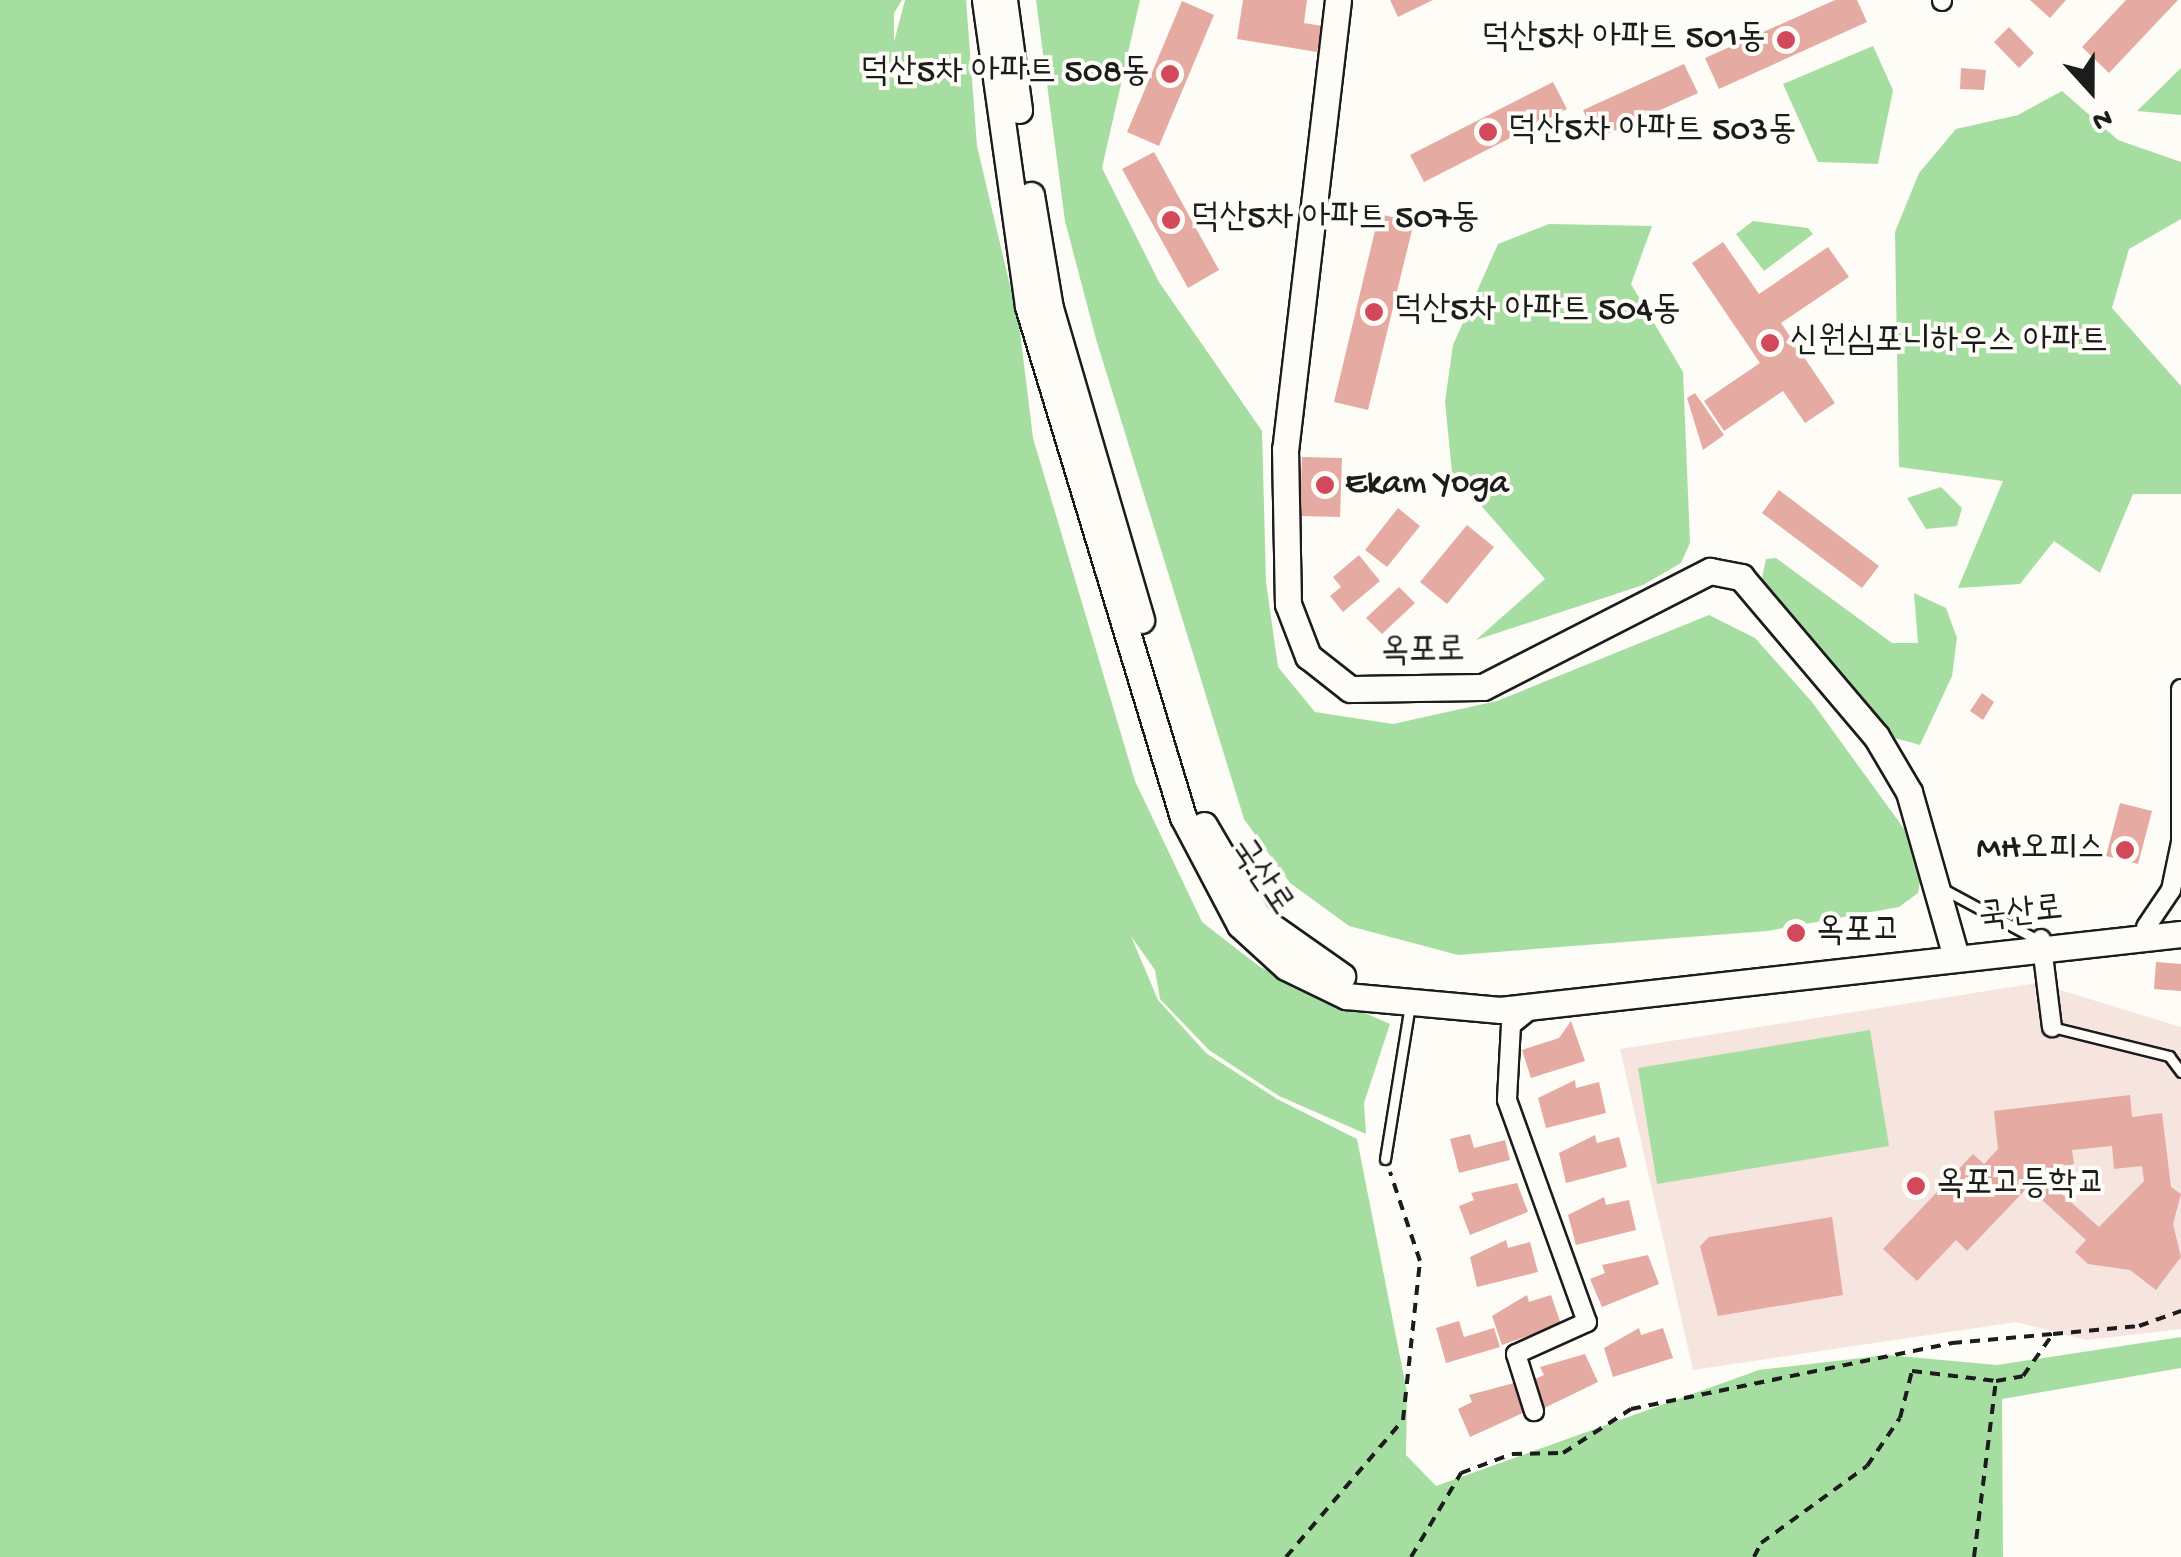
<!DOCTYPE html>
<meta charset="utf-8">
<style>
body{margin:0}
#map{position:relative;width:2181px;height:1557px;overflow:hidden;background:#fdfcf7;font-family:"Gochi Hand","Poor Story",sans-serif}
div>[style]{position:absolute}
.built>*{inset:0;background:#f6e4de}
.green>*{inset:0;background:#a6dea2}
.building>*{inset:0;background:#e5aba3}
.path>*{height:4px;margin-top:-2px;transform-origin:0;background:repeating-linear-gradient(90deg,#1c1c1c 0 10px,transparent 0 18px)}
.roads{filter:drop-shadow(2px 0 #1c1c1c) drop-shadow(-2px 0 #1c1c1c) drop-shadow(0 2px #1c1c1c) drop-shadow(0 -2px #1c1c1c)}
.lane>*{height:9px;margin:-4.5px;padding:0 4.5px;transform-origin:4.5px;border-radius:4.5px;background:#fdfcf7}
.street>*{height:18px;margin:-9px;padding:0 9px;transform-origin:9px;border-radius:9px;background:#fdfcf7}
.secondary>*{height:25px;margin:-12.5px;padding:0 12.5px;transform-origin:12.5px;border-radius:12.5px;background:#fdfcf7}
.dots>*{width:28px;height:28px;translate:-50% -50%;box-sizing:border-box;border:5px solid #fdfcf7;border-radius:50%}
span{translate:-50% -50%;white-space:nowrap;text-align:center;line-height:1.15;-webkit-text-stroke:8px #fdfcf7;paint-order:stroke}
.poi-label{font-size:35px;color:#1c1c1c}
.right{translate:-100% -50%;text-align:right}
.left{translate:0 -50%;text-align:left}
.street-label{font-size:35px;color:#1c1c1c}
.north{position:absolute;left:2041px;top:40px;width:100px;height:100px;-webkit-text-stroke:8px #fdfcf7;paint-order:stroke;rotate:159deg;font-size:28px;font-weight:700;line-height:40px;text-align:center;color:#1c1c1c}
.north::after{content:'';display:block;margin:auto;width:35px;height:45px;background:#1c1c1c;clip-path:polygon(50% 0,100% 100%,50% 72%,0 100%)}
</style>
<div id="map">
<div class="built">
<i style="clip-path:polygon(2037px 983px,2181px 1027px,2181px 1329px,2086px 1340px,2016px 1322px,1693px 1370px,1620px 1049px)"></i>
</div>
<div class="green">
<i style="clip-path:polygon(0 0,902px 0,894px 13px,894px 42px,905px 0,966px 0,977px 146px,1019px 324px,1033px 438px,1135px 781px,1202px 922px,1260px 967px,1390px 1024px,1364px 1103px,1366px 1134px,1279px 1096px,1209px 1050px,1160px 999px,1155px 970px,1131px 936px,1158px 1000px,1206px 1053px,1277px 1099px,1357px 1139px,1407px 1392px,1406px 1455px,1436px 1486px,1759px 1370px,1887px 1355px,1997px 1365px,2181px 1337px,2181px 1368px,2002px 1399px,2003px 1557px,0 1557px)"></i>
<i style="clip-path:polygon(1036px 0,1140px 0,1102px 168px,1159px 282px,1262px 431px,1266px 582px,1278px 667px,1315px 712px,1393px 724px,1497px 701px,1709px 615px,1755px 638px,1812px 702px,1910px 837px,1923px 863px,1918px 893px,1899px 907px,1767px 931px,1458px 955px,1349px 926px,1290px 883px,1244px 819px,1096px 339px,1065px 221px)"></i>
<i style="clip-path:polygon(1873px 46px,1893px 90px,1878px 164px,1818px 162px,1783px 84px)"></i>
<i style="clip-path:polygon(2181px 68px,2181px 115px,2137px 111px)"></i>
<i style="clip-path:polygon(2062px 91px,2118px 140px,2181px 162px,2181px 219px,2129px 249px,2112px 308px,2181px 386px,2181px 494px,2133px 494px,2100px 573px,2054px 541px,2020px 584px,1958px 588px,2003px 481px,1899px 467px,1895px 232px,1919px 173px,1956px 129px,2018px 115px)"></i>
<i style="clip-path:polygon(1753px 221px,1808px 228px,1813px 234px,1764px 271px,1736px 234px)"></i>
<i style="clip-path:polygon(1549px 224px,1652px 226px,1631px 284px,1683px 372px,1690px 543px,1681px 563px,1643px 585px,1476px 640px,1545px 579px,1452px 472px,1445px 402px,1453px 345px,1498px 244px)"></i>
<i style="clip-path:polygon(1941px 487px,1962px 508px,1957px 526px,1926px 529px,1907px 498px)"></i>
<i style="clip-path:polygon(1776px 558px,1892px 643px,1918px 643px,1914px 593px,1946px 608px,1957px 638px,1952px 676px,1920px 745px,1884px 735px,1760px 587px,1766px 559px)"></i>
<i style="clip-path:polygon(1870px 1030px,1889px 1146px,1657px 1184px,1638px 1068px)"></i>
</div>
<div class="building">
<i style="clip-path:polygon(1243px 0,1307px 0,1304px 23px,1322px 26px,1317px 52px,1237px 39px)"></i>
<i style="clip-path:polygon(1390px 0,1433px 0,1398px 17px)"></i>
<i style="clip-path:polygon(1835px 0,1857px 0,1867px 22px,1719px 89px,1705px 58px)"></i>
<i style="clip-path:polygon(2030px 0,2066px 0,2050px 18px)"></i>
<i style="clip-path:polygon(2126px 0,2178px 0,2109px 73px,2082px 47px)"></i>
<i style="clip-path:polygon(1182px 1px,1214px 15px,1159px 146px,1127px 132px)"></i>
<i style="clip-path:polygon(2009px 27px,2034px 53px,2019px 68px,1994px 42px)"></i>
<i style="clip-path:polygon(1684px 64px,1698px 93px,1596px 139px,1583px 110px)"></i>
<i style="clip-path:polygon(1961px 68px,1986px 70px,1984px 90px,1960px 89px)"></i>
<i style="clip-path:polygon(1553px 82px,1567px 109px,1424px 182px,1410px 155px)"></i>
<i style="clip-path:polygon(1154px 152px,1219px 270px,1188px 288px,1122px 169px)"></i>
<i style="clip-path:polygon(1379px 214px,1414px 222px,1368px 410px,1334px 402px)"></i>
<i style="clip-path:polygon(1723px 242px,1759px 294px,1828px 247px,1849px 277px,1781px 323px,1835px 403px,1805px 423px,1783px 391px,1724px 431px,1704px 401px,1760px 363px,1692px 263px)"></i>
<i style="clip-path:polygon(1695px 393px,1724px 435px,1703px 450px,1687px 398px)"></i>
<i style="clip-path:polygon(1302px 457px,1342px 458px,1340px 517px,1300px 516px)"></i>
<i style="clip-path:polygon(1779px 490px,1879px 566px,1862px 588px,1762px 513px)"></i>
<i style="clip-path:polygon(1398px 508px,1420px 526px,1387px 567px,1365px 550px)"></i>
<i style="clip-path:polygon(1467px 525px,1494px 547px,1447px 604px,1420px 582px)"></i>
<i style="clip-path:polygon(1359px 555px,1380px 581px,1343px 612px,1330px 596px,1341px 587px,1333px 577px)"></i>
<i style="clip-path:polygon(1399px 587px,1415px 603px,1382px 634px,1366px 618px)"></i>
<i style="clip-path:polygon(1982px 693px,1994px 702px,1983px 720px,1970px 711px)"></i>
<i style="clip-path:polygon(2120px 803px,2152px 811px,2138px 864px,2106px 856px)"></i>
<i style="clip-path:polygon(2156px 962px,2181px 964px,2181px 991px,2154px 989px)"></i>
<i style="clip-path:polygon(1571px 1021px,1585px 1061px,1531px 1078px,1522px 1050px,1559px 1038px)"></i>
<i style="clip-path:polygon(1575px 1080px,1576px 1088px,1599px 1082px,1606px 1113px,1546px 1128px,1538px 1098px)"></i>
<i style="clip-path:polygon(evenodd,2130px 1095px,2132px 1117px,2162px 1113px,2171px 1187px,2181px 1194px,2173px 1224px,2181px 1257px,2156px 1290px,2130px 1270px,2088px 1264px,2075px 1252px,2086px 1240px,2028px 1187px,1967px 1251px,1956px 1240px,1917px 1281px,1883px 1249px,1973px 1154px,1984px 1164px,1998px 1149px,1994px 1111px,2130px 1095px,2112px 1146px,2114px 1169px,2142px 1166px,2144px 1181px,2099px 1227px,2039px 1174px,2074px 1164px,2072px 1150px,2112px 1146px)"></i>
<i style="clip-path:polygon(1470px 1134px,1474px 1148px,1505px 1140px,1510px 1160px,1459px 1173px,1450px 1139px)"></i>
<i style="clip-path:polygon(1595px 1135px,1597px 1143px,1619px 1137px,1627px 1167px,1566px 1183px,1559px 1153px)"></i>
<i style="clip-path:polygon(1517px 1183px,1528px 1212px,1470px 1235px,1459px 1206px,1474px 1200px,1471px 1193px)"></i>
<i style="clip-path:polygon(1604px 1197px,1606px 1205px,1629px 1200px,1636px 1230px,1576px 1245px,1568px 1215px)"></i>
<i style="clip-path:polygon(1832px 1217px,1843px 1295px,1718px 1316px,1700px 1246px,1709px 1237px)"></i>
<i style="clip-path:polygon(1506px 1240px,1508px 1248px,1530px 1242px,1538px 1272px,1477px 1287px,1470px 1257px)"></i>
<i style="clip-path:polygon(1648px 1255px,1659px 1284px,1602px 1307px,1590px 1279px,1605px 1273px,1602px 1265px)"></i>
<i style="clip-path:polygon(1527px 1295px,1529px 1302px,1551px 1295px,1561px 1324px,1502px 1345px,1492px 1316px)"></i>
<i style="clip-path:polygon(1459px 1321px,1464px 1337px,1494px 1328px,1500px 1347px,1446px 1363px,1436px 1328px)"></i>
<i style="clip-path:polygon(1639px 1328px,1641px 1335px,1663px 1328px,1673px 1358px,1613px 1377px,1604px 1348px)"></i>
<i style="clip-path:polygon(1585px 1354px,1598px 1382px,1542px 1409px,1529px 1382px,1544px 1375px,1540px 1367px)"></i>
<i style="clip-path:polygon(1514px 1383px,1527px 1411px,1470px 1437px,1458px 1409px,1472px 1402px,1469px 1395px)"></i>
</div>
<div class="path">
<i style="left:1286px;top:1557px;width:180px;rotate:-49.5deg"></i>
<i style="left:1403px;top:1420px;width:160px;rotate:-83.9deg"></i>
<i style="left:1420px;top:1261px;width:94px;rotate:-108.6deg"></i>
<i style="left:1411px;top:1557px;width:98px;rotate:-59.2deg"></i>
<i style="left:1461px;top:1473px;width:54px;rotate:-20.4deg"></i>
<i style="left:1512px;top:1454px;width:51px;rotate:-1.1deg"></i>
<i style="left:1563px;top:1453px;width:81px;rotate:-32.9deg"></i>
<i style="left:1631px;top:1409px;width:328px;rotate:-11.6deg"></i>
<i style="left:1952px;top:1343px;width:101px;rotate:-5.1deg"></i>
<i style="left:1754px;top:1557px;width:16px;rotate:-63deg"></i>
<i style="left:1761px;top:1543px;width:131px;rotate:-36deg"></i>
<i style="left:1867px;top:1466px;width:58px;rotate:-55.5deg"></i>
<i style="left:1900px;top:1418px;width:49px;rotate:-75.7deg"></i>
<i style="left:1912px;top:1371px;width:85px;rotate:6.8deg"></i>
<i style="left:1974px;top:1557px;width:177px;rotate:-82.9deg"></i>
<i style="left:1996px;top:1381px;width:27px;rotate:-10deg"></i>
<i style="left:2023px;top:1376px;width:52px;rotate:-54.5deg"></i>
<i style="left:2053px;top:1334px;width:86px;rotate:-5.3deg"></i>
<i style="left:2139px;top:1326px;width:45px;rotate:-19.7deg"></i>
</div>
<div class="roads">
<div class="lane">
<i style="left:1945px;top:890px;width:101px;rotate:28.3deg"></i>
<i style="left:2052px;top:1027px;width:121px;rotate:13.9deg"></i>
<i style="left:2169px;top:1056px;width:20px;rotate:53deg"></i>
<i style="left:1385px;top:1159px;width:156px;rotate:-80.8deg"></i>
</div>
<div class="street">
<i style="left:1942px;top:0;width:1px;rotate:90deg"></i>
<i style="left:2146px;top:927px;width:45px;rotate:-56deg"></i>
<i style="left:2171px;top:890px;width:49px;rotate:-78.2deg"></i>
<i style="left:2181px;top:842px;width:153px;rotate:-90deg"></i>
<i style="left:2041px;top:939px;width:89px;rotate:82.9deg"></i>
<i style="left:1531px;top:1009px;width:26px;rotate:141deg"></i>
<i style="left:1511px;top:1025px;width:75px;rotate:93.1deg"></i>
<i style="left:1507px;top:1100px;width:236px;rotate:70.2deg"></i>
<i style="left:1587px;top:1322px;width:78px;rotate:155.7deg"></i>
<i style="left:1516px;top:1354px;width:60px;rotate:72.5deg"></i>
</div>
<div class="secondary">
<i style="left:985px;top:0;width:309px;rotate:82deg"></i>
<i style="left:1028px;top:306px;width:534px;rotate:73.13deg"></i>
<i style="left:1183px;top:817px;width:122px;rotate:62.2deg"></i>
<i style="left:1240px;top:925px;width:62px;rotate:42.4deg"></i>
<i style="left:1286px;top:967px;width:67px;rotate:25.8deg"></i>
<i style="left:1346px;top:996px;width:155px;rotate:5.2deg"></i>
<i style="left:1500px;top:1010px;width:685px;rotate:-6.37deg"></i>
<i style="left:1004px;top:0;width:111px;rotate:82.2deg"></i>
<i style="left:1338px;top:0;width:452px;rotate:96.7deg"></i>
<i style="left:1285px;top:449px;width:155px;rotate:88.9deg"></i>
<i style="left:1288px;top:604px;width:56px;rotate:69deg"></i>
<i style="left:1308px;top:656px;width:53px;rotate:38.2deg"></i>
<i style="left:1350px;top:689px;width:133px;rotate:-0.9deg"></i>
<i style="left:1483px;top:687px;width:255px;rotate:-27.1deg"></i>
<i style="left:1710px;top:571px;width:32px;rotate:11deg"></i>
<i style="left:1741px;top:577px;width:209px;rotate:49.7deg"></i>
<i style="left:1876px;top:736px;width:65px;rotate:59.5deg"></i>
<i style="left:1909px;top:792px;width:172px;rotate:74.1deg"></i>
<i style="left:1031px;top:195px;width:115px;rotate:80.5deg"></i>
<i style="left:1050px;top:308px;width:325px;rotate:73.7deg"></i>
<i style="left:1204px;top:825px;width:107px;rotate:59.6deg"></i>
<i style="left:1258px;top:917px;width:103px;rotate:35.1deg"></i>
</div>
</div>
<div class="dots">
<i style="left:1786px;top:40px;background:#d1495b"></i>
<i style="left:1170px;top:74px;background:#d1495b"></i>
<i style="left:1488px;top:132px;background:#d1495b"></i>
<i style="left:1171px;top:220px;background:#d1495b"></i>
<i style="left:1374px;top:312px;background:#d1495b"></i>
<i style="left:1770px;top:343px;background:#d1495b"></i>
<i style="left:1325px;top:485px;background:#d1495b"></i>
<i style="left:2125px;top:850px;background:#d1495b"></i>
<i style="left:1796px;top:933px;background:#d1495b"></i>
<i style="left:1916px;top:1186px;background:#d1495b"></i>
</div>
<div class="poi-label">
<span class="right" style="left:1766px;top:40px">덕산5차 아파트 501동</span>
<span class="right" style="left:1150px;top:74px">덕산5차 아파트 508동</span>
<span class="left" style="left:1508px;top:132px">덕산5차 아파트 503동</span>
<span class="left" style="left:1191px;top:220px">덕산5차 아파트 507동</span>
<span class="left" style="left:1394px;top:312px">덕산5차 아파트 504동</span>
<span class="left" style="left:1790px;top:343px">신원심포니하우스 아파트</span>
<span class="left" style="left:1345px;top:485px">Ekam Yoga</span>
<span class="right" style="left:2105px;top:850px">MH오피스</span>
<span class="left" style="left:1816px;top:933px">옥포고</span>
<span class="left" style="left:1936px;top:1186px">옥포고등학교</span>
</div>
<div class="street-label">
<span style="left:1423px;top:653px;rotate:-1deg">옥포로</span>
<span style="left:1260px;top:878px;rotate:56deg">국산로</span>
<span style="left:2021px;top:915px;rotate:-6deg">국산로</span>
</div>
<div class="north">N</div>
</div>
